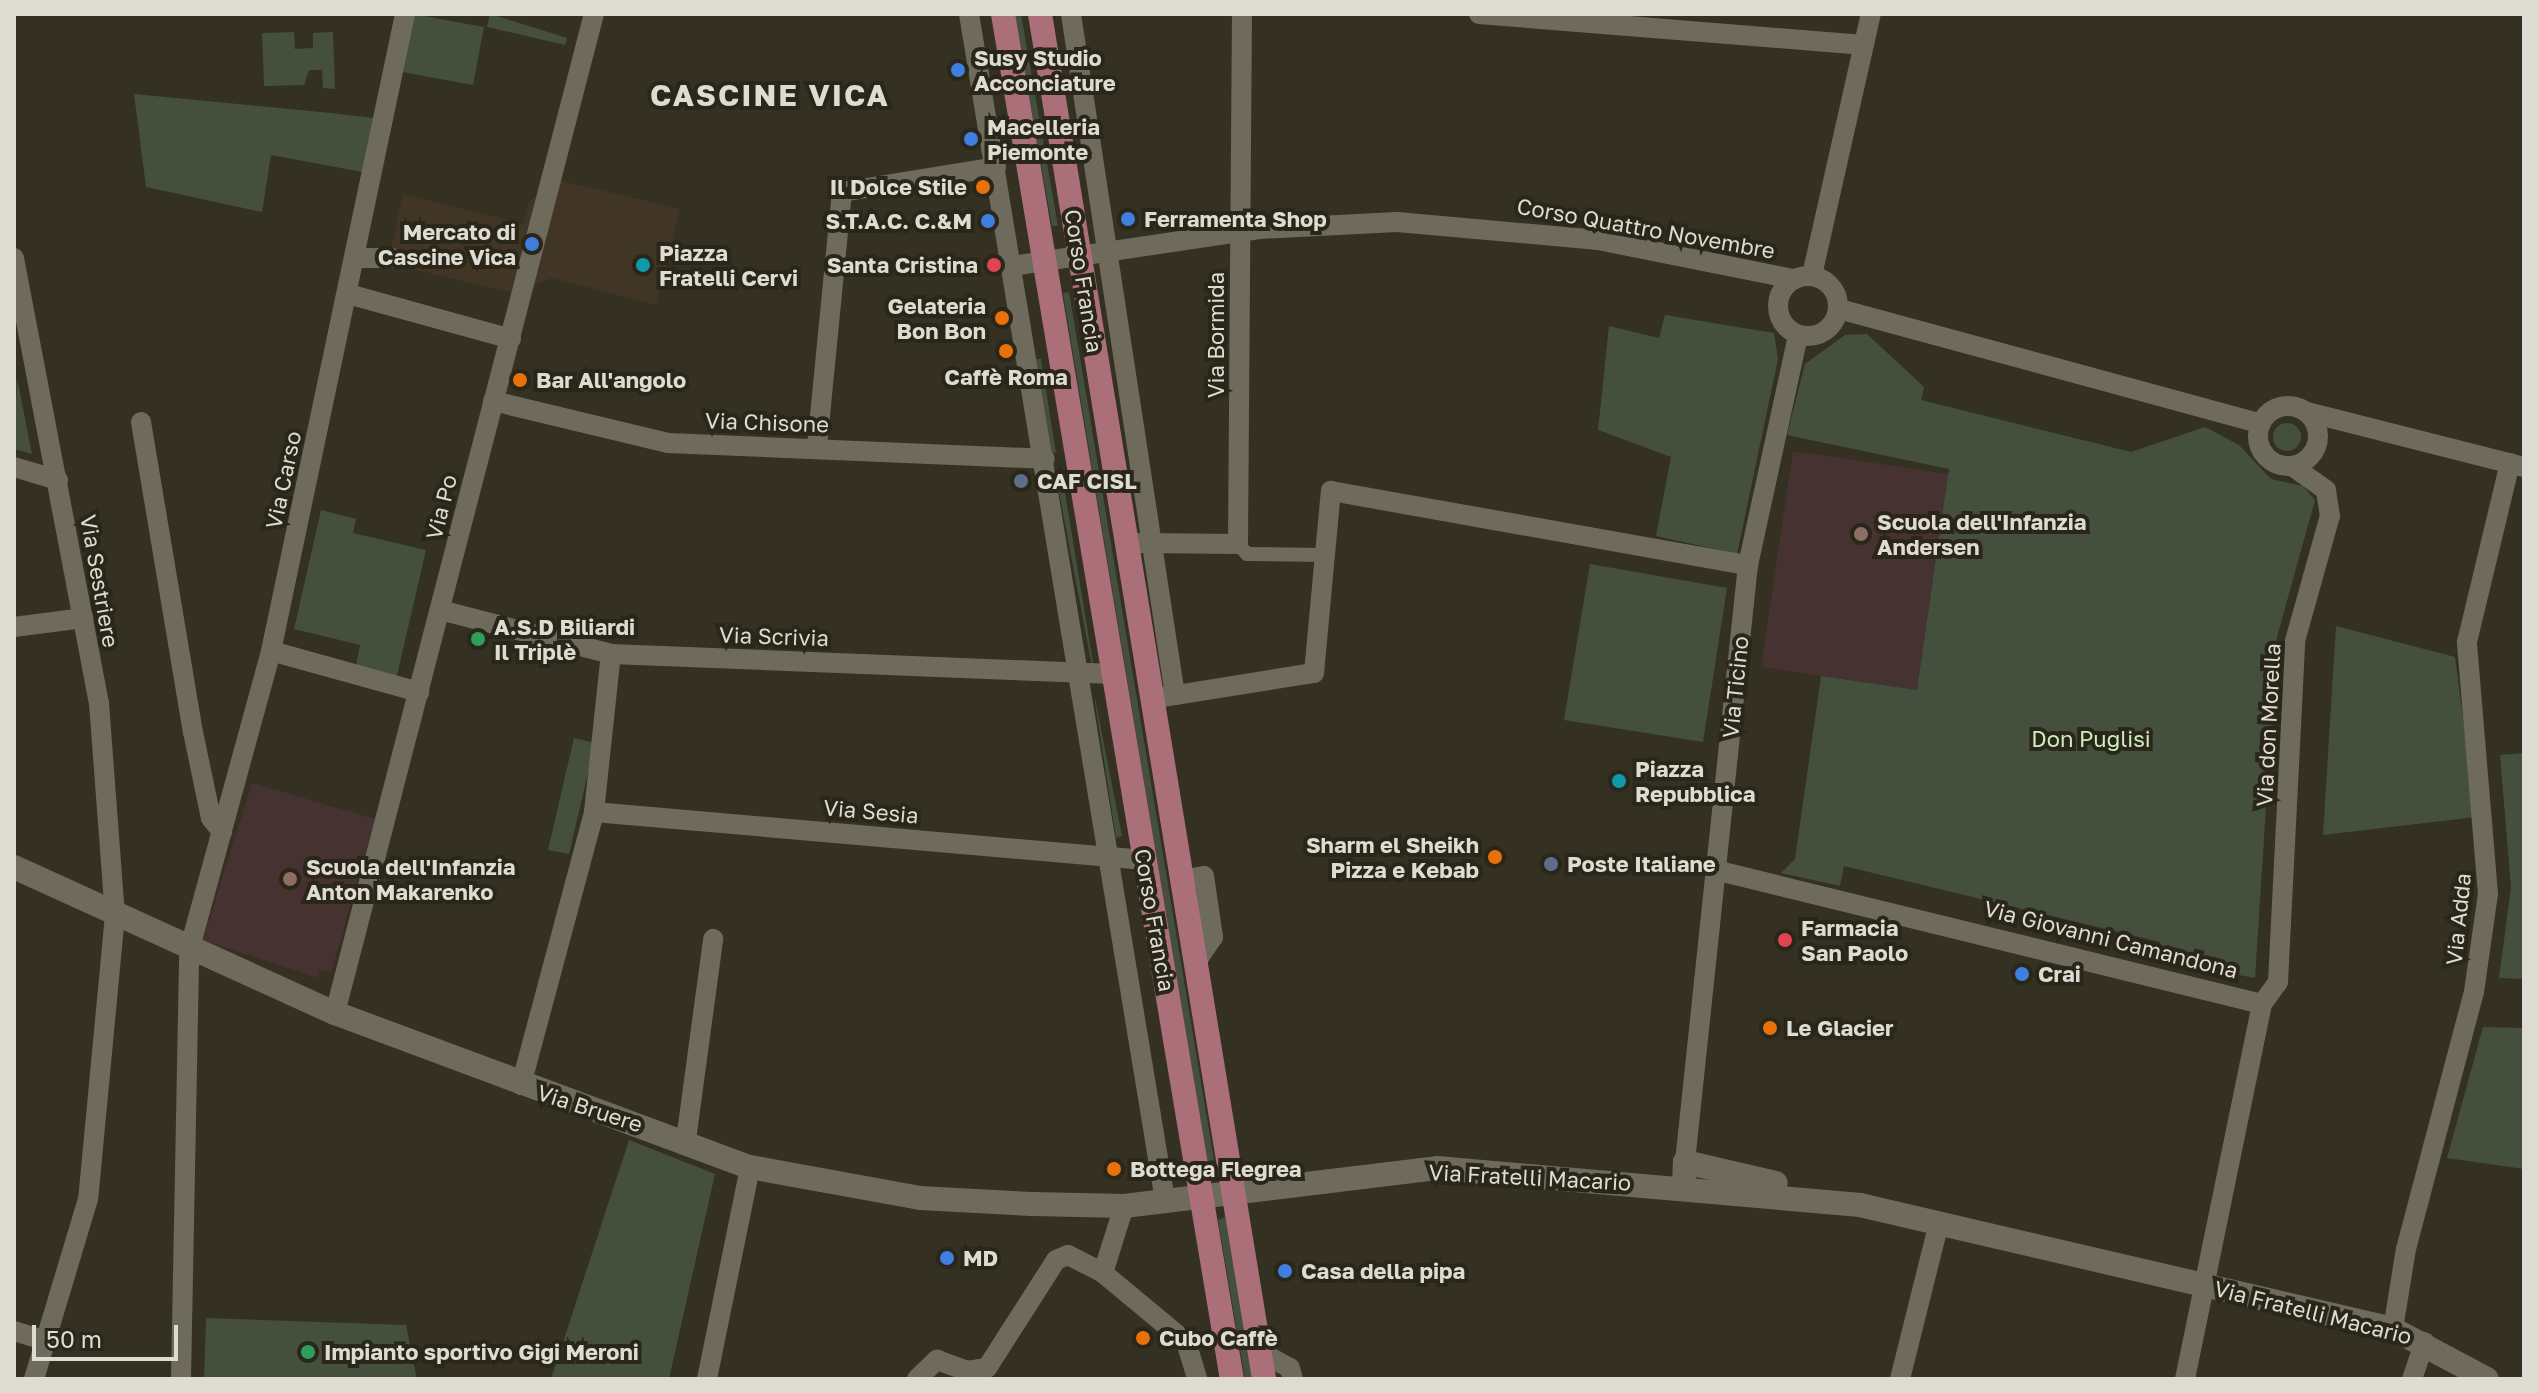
<!DOCTYPE html>
<meta charset="utf-8">
<style>
body{margin:0}
#map{position:relative;width:2538px;height:1393px;overflow:hidden;background:#343022;font-family:"Golos Text",sans-serif}
div>[style]{position:absolute}
.commercial>*{inset:0;background:#413626}
.education>*{inset:0;background:#463230}
.green>*{inset:0;background:#44503d}
.round{border-radius:50%}
.pedestrian>*{height:14px;margin:-7px;padding:0 7px;transform-origin:7px;border-radius:7px;background:#6f6b5c}
.minor>*{height:20px;margin:-10px;padding:0 10px;transform-origin:10px;border-radius:10px;background:#6f6b5c}
.minor>.ring{margin:-10px;padding:0;box-sizing:content-box;background:none;border:20px solid #6f6b5c;border-radius:50%}
.tertiary>*{height:24px;margin:-12px;padding:0 12px;transform-origin:12px;border-radius:12px;background:#6f6b5c}
.primary>*{height:24px;margin:-12px;padding:0 12px;transform-origin:12px;border-radius:12px;background:#ab6f7a}
.dots>*{width:22px;height:22px;translate:-50% -50%;box-sizing:border-box;border:4px solid #2a2619;border-radius:50%}
span{translate:-50% -50%;white-space:nowrap;text-align:center;line-height:1.15;-webkit-text-stroke:8px #2a2619;paint-order:stroke}
.poi-label{font-size:22px;color:#dddbd2;font-weight:700}
.left{translate:0 -50%;text-align:left}
.right{translate:-100% -50%;text-align:right}
.street-label{font-size:22px;color:#dddbd2}
.park-label{font-size:22px;color:#ceeebd}
.district-label{font-size:30px;color:#dddbd2;font-weight:700;letter-spacing:2px}
.frame{position:absolute;inset:0;border:16px solid #dddbd2;pointer-events:none}
.scale{position:absolute;left:32px;top:1325px;width:146px;height:36px;box-sizing:border-box;border:4px solid #dddbd2;border-top:0;padding-left:10px;font-size:24px;line-height:28px;white-space:nowrap;color:#dddbd2;-webkit-text-stroke:6px #2a2619;paint-order:stroke}
</style>
<div id="map">
<div class="commercial">
<i style="clip-path:polygon(558px 180px,680px 209px,656px 305px,552px 278px,512px 293px,388px 263px,403px 194px,523px 224px,529px 201px)"></i>
</div>
<div class="education">
<i style="clip-path:polygon(1793px 451px,1949px 474px,1917px 690px,1761px 667px)"></i>
<i style="clip-path:polygon(252px 783px,375px 819px,331px 973px,320px 970px,318px 978px,203px 940px)"></i>
</div>
<div class="green">
<i style="clip-path:polygon(413px 14px,484px 27px,473px 85px,402px 72px)"></i>
<i style="clip-path:polygon(490px 14px,567px 38px,565px 45px,487px 27px)"></i>
<i style="clip-path:polygon(1014px 14px,1021px 14px,1058px 226px,1052px 226px)"></i>
<i style="clip-path:polygon(294px 32px,295px 49px,313px 48px,313px 33px,333px 32px,335px 89px,323px 88px,322px 70px,309px 70px,304px 85px,264px 86px,262px 33px)"></i>
<i style="clip-path:polygon(134px 94px,331px 113px,374px 118px,362px 172px,271px 155px,262px 212px,146px 187px)"></i>
<i style="clip-path:polygon(1069px 292px,1214px 1160px,1207px 1161px,1063px 293px)"></i>
<i style="clip-path:polygon(1665px 315px,1774px 333px,1778px 359px,1737px 554px,1656px 536px,1671px 457px,1598px 430px,1609px 326px,1659px 338px)"></i>
<i style="clip-path:polygon(1867px 334px,1924px 387px,1921px 400px,2131px 452px,2205px 427px,2239px 445px,2271px 479px,2303px 486px,2315px 500px,2277px 637px,2255px 978px,2157px 960px,2160px 942px,1844px 866px,1840px 886px,1781px 873px,1795px 859px,1821px 676px,1917px 690px,1949px 469px,1787px 435px,1805px 364px,1845px 335px)"></i>
<i style="clip-path:polygon(1036px 359px,1041px 359px,1056px 453px,1051px 452px)"></i>
<i style="clip-path:polygon(17px 378px,32px 454px,14px 449px)"></i>
<i class="round" style="left:2273px;top:423px;width:28px;height:28px"></i>
<i style="clip-path:polygon(1063px 480px,1093px 663px,1092px 667px,1057px 481px)"></i>
<i style="clip-path:polygon(321px 510px,356px 519px,353px 533px,426px 550px,395px 684px,354px 675px,360px 645px,294px 629px)"></i>
<i style="clip-path:polygon(1590px 564px,1727px 588px,1703px 742px,1564px 720px)"></i>
<i style="clip-path:polygon(2336px 626px,2455px 657px,2476px 817px,2323px 835px)"></i>
<i style="clip-path:polygon(1095px 698px,1122px 836px,1116px 838px,1095px 702px)"></i>
<i style="clip-path:polygon(574px 738px,595px 743px,569px 854px,548px 850px)"></i>
<i style="clip-path:polygon(2524px 753px,2524px 979px,2499px 978px,2511px 887px,2500px 755px)"></i>
<i style="clip-path:polygon(2483px 1027px,2524px 1028px,2524px 1169px,2447px 1158px)"></i>
<i style="clip-path:polygon(629px 1140px,715px 1174px,669px 1379px,551px 1379px)"></i>
<i style="clip-path:polygon(1225px 1217px,1252px 1379px,1245px 1379px,1218px 1220px)"></i>
<i style="clip-path:polygon(206px 1318px,406px 1325px,417px 1379px,204px 1379px)"></i>
</div>
<div class="pedestrian">
<i style="left:1238px;top:544px;width:13px;rotate:48deg"></i>
<i style="left:1247px;top:554px;width:77px;rotate:0.7deg"></i>
</div>
<div class="minor">
<i style="left:969px;top:14px;width:1202px;rotate:80.62deg"></i>
<i style="left:1071px;top:14px;width:689px;rotate:81.32deg"></i>
<i style="left:1479px;top:14px;width:386px;rotate:4.6deg"></i>
<i style="left:14px;top:258px;width:453px;rotate:79.2deg"></i>
<i style="left:99px;top:703px;width:213px;rotate:85.7deg"></i>
<i style="left:115px;top:915px;width:285px;rotate:95.4deg"></i>
<i style="left:88px;top:1199px;width:188px;rotate:106.7deg"></i>
<i style="left:355px;top:258px;width:37px"></i>
<i style="left:1012px;top:266px;width:250px;rotate:-8.5deg"></i>
<i style="left:1259px;top:229px;width:138px;rotate:-2.9deg"></i>
<i style="left:1397px;top:222px;width:202px;rotate:5.1deg"></i>
<i style="left:1598px;top:240px;width:200px;rotate:11.3deg"></i>
<i style="left:1812px;top:275px;width:268px;rotate:-77.3deg"></i>
<i class="ring" style="left:1778px;top:276px;width:40px;height:40px"></i>
<i style="left:348px;top:294px;width:169px;rotate:15.4deg"></i>
<i style="left:1839px;top:309px;width:437px;rotate:15.2deg"></i>
<i style="left:493px;top:401px;width:180px;rotate:13.5deg"></i>
<i style="left:668px;top:443px;width:377px;rotate:2.4deg"></i>
<i class="ring" style="left:2258px;top:406px;width:40px;height:40px"></i>
<i style="left:2307px;top:412px;width:224px;rotate:14.2deg"></i>
<i style="left:141px;top:422px;width:314px;rotate:80.5deg"></i>
<i style="left:193px;top:732px;width:88px;rotate:78.2deg"></i>
<i style="left:211px;top:818px;width:18px;rotate:52deg"></i>
<i style="left:817px;top:446px;width:255px;rotate:-84.4deg"></i>
<i style="left:842px;top:192px;width:156px;rotate:-9.2deg"></i>
<i style="left:14px;top:467px;width:46px;rotate:16.5deg"></i>
<i style="left:1138px;top:543px;width:100px;rotate:0.6deg"></i>
<i style="left:1238px;top:544px;width:530px;rotate:-89.57deg"></i>
<i style="left:440px;top:610px;width:177px;rotate:14.4deg"></i>
<i style="left:611px;top:654px;width:502px;rotate:2.28deg"></i>
<i style="left:14px;top:627px;width:70px;rotate:-7.4deg"></i>
<i style="left:271px;top:651px;width:154px;rotate:15.5deg"></i>
<i style="left:1151px;top:699px;width:165px;rotate:-9.1deg"></i>
<i style="left:1314px;top:673px;width:183px;rotate:-84.7deg"></i>
<i style="left:1331px;top:491px;width:424px;rotate:10.1deg"></i>
<i style="left:594px;top:812px;width:553px;rotate:4.98deg"></i>
<i style="left:1715px;top:870px;width:563px;rotate:13.76deg"></i>
<i style="left:1181px;top:880px;width:23px;rotate:-10deg"></i>
<i style="left:1204px;top:876px;width:62px;rotate:81.6deg"></i>
<i style="left:1213px;top:937px;width:32px;rotate:124deg"></i>
<i style="left:2262px;top:1004px;width:27px;rotate:-54deg"></i>
<i style="left:2278px;top:982px;width:341px;rotate:-87.1deg"></i>
<i style="left:2295px;top:641px;width:130px;rotate:-74.4deg"></i>
<i style="left:2330px;top:516px;width:26px;rotate:-99deg"></i>
<i style="left:2326px;top:490px;width:42px;rotate:-144.8deg"></i>
<i style="left:335px;top:1013px;width:1032px;rotate:-75.47deg"></i>
<i style="left:521px;top:1085px;width:283px;rotate:-75deg"></i>
<i style="left:594px;top:812px;width:159px;rotate:-83.9deg"></i>
<i style="left:686px;top:1140px;width:203px;rotate:-82.3deg"></i>
<i style="left:1685px;top:1162px;width:600px;rotate:-83.98deg"></i>
<i style="left:1748px;top:565px;width:235px;rotate:-77.7deg"></i>
<i style="left:1103px;top:1273px;width:70px;rotate:-72.6deg"></i>
<i style="left:2393px;top:1329px;width:81px;rotate:-80.8deg"></i>
<i style="left:2406px;top:1249px;width:266px;rotate:-75.2deg"></i>
<i style="left:2474px;top:992px;width:99px;rotate:-81.9deg"></i>
<i style="left:2488px;top:894px;width:253px;rotate:-94.8deg"></i>
<i style="left:2467px;top:642px;width:184px;rotate:-76.5deg"></i>
<i style="left:14px;top:1331px;width:34px;rotate:17deg"></i>
<i style="left:1259px;top:1351px;width:35px;rotate:29deg"></i>
<i style="left:1290px;top:1368px;width:11px;rotate:75deg"></i>
<i style="left:181px;top:1379px;width:428px;rotate:-88.9deg"></i>
<i style="left:189px;top:951px;width:311px;rotate:-74.7deg"></i>
<i style="left:271px;top:651px;width:651px;rotate:-78.12deg"></i>
<i style="left:707px;top:1379px;width:216px;rotate:-78.5deg"></i>
<i style="left:917px;top:1379px;width:28px;rotate:-44deg"></i>
<i style="left:937px;top:1360px;width:32px;rotate:20deg"></i>
<i style="left:967px;top:1371px;width:20px;rotate:-9deg"></i>
<i style="left:987px;top:1368px;width:128px;rotate:-57.4deg"></i>
<i style="left:1056px;top:1260px;width:13px;rotate:-23deg"></i>
<i style="left:1068px;top:1255px;width:39px;rotate:27deg"></i>
<i style="left:1103px;top:1273px;width:108px;rotate:39.7deg"></i>
<i style="left:1186px;top:1342px;width:39px;rotate:73deg"></i>
<i style="left:1900px;top:1379px;width:161px;rotate:-76deg"></i>
<i style="left:2185px;top:1379px;width:383px;rotate:-78.4deg"></i>
<i style="left:2412px;top:1379px;width:39px;rotate:-71deg"></i>
</div>
<div class="tertiary">
<i style="left:14px;top:867px;width:353px;rotate:24.5deg"></i>
<i style="left:335px;top:1013px;width:443px;rotate:20.4deg"></i>
<i style="left:750px;top:1167px;width:173px;rotate:10.3deg"></i>
<i style="left:920px;top:1198px;width:112px;rotate:3.1deg"></i>
<i style="left:1032px;top:1204px;width:92px;rotate:1.2deg"></i>
<i style="left:1124px;top:1206px;width:315px;rotate:-6.9deg"></i>
<i style="left:1437px;top:1168px;width:425px;rotate:5deg"></i>
<i style="left:1860px;top:1205px;width:547px;rotate:13.1deg"></i>
<i style="left:2393px;top:1329px;width:106px;rotate:28deg"></i>
<i style="left:1684px;top:1186px;width:24px;rotate:-88deg"></i>
<i style="left:1685px;top:1162px;width:93px;rotate:13deg"></i>
</div>
<div class="primary">
<i style="left:1003px;top:14px;width:1384px;rotate:80.48deg"></i>
<i style="left:1040px;top:14px;width:1383px;rotate:80.68deg"></i>
</div>
<div class="dots">
<i style="left:958px;top:70px;background:#3f7fe0"></i>
<i style="left:971px;top:139px;background:#3f7fe0"></i>
<i style="left:983px;top:187px;background:#e8710a"></i>
<i style="left:1128px;top:219px;background:#3f7fe0"></i>
<i style="left:988px;top:221px;background:#3f7fe0"></i>
<i style="left:532px;top:244px;background:#3f7fe0"></i>
<i style="left:643px;top:265px;background:#0f9aa8"></i>
<i style="left:994px;top:265px;background:#e0444e"></i>
<i style="left:1002px;top:318px;background:#e8710a"></i>
<i style="left:1006px;top:351px;background:#e8710a"></i>
<i style="left:520px;top:380px;background:#e8710a"></i>
<i style="left:1021px;top:481px;background:#5c6f8a"></i>
<i style="left:1861px;top:534px;background:#8d6e63"></i>
<i style="left:478px;top:639px;background:#2e9e5b"></i>
<i style="left:1619px;top:781px;background:#0f9aa8"></i>
<i style="left:1495px;top:857px;background:#e8710a"></i>
<i style="left:1551px;top:864px;background:#5c6f8a"></i>
<i style="left:290px;top:879px;background:#8d6e63"></i>
<i style="left:1785px;top:940px;background:#e0444e"></i>
<i style="left:2022px;top:974px;background:#3f7fe0"></i>
<i style="left:1770px;top:1028px;background:#e8710a"></i>
<i style="left:1114px;top:1169px;background:#e8710a"></i>
<i style="left:947px;top:1258px;background:#3f7fe0"></i>
<i style="left:1285px;top:1271px;background:#3f7fe0"></i>
<i style="left:1143px;top:1338px;background:#e8710a"></i>
<i style="left:308px;top:1352px;background:#2e9e5b"></i>
</div>
<div class="poi-label">
<span class="left" style="left:974px;top:70px">Susy Studio<br>Acconciature</span>
<span class="left" style="left:987px;top:139px">Macelleria<br>Piemonte</span>
<span class="right" style="left:967px;top:187px">Il Dolce Stile</span>
<span class="left" style="left:1144px;top:219px">Ferramenta Shop</span>
<span class="right" style="left:972px;top:221px">S.T.A.C. C.&amp;M</span>
<span class="right" style="left:516px;top:244px">Mercato di<br>Cascine Vica</span>
<span class="left" style="left:659px;top:265px">Piazza<br>Fratelli Cervi</span>
<span class="right" style="left:978px;top:265px">Santa Cristina</span>
<span class="right" style="left:986px;top:318px">Gelateria<br>Bon Bon</span>
<span style="left:1006px;top:377px">Caffè Roma</span>
<span class="left" style="left:536px;top:380px">Bar All'angolo</span>
<span class="left" style="left:1037px;top:481px">CAF CISL</span>
<span class="left" style="left:1877px;top:534px">Scuola dell'Infanzia<br>Andersen</span>
<span class="left" style="left:494px;top:639px">A.S.D Biliardi<br>Il Triplè</span>
<span class="left" style="left:1635px;top:781px">Piazza<br>Repubblica</span>
<span class="right" style="left:1479px;top:857px">Sharm el Sheikh<br>Pizza e Kebab</span>
<span class="left" style="left:1567px;top:864px">Poste Italiane</span>
<span class="left" style="left:306px;top:879px">Scuola dell'Infanzia<br>Anton Makarenko</span>
<span class="left" style="left:1801px;top:940px">Farmacia<br>San Paolo</span>
<span class="left" style="left:2038px;top:974px">Crai</span>
<span class="left" style="left:1786px;top:1028px">Le Glacier</span>
<span class="left" style="left:1130px;top:1169px">Bottega Flegrea</span>
<span class="left" style="left:963px;top:1258px">MD</span>
<span class="left" style="left:1301px;top:1271px">Casa della pipa</span>
<span class="left" style="left:1159px;top:1338px">Cubo Caffè</span>
<span class="left" style="left:324px;top:1352px">Impianto sportivo Gigi Meroni</span>
</div>
<div class="street-label">
<span style="left:1646px;top:228px;rotate:10deg">Corso Quattro Novembre</span>
<span style="left:1084px;top:281px;rotate:81deg">Corso Francia</span>
<span style="left:1216px;top:335px;rotate:-90deg">Via Bormida</span>
<span style="left:767px;top:422px;rotate:2deg">Via Chisone</span>
<span style="left:283px;top:480px;rotate:-78deg">Via Carso</span>
<span style="left:441px;top:507px;rotate:-76deg">Via Po</span>
<span style="left:100px;top:581px;rotate:80deg">Via Sestriere</span>
<span style="left:774px;top:636px;rotate:2deg">Via Scrivia</span>
<span style="left:1735px;top:687px;rotate:-84deg">Via Ticino</span>
<span style="left:2268px;top:725px;rotate:-87deg">Via don Morella</span>
<span style="left:871px;top:811px;rotate:5deg">Via Sesia</span>
<span style="left:2458px;top:919px;rotate:-84deg">Via Adda</span>
<span style="left:1155px;top:920px;rotate:80deg">Corso Francia</span>
<span style="left:2111px;top:939px;rotate:14deg">Via Giovanni Camandona</span>
<span style="left:590px;top:1108px;rotate:18deg">Via Bruere</span>
<span style="left:1530px;top:1177px;rotate:3deg">Via Fratelli Macario</span>
<span style="left:2313px;top:1312px;rotate:14deg">Via Fratelli Macario</span>
</div>
<div class="park-label">
<span style="left:2091px;top:739px">Don Puglisi</span>
</div>
<div class="district-label">
<span style="left:770px;top:95px">CASCINE VICA</span>
</div>
<div class="frame"></div>
<div class="scale">50 m</div>
</div>
